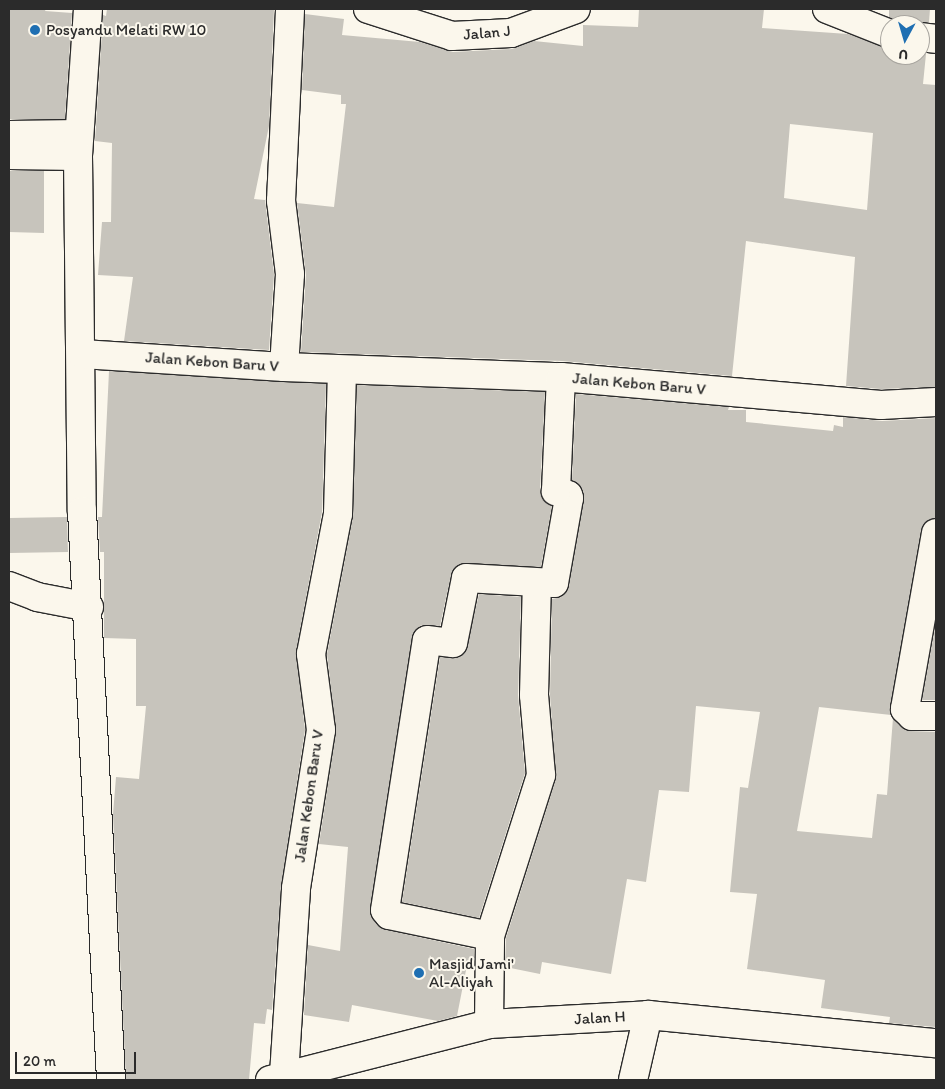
<!DOCTYPE html>
<style>
body{margin:0}
#map{position:relative;width:945px;height:1089px;overflow:hidden;background:#fbf7ec;font-family:Itim,sans-serif}
div>[style]{position:absolute}
.building>*{inset:0;background:#c7c4bc}
.roads{filter:drop-shadow(1px 0 #2b2b2b) drop-shadow(-1px 0 #2b2b2b) drop-shadow(0 1px #2b2b2b) drop-shadow(0 -1px #2b2b2b)}
.minor>*{height:28px;margin:-14px;padding:0 14px;transform-origin:14px;border-radius:14px;background:#fbf7ec}
.dots>*{width:14px;height:14px;translate:-50% -50%;box-sizing:border-box;border:2px solid #fbf7ec;border-radius:50%}
span{translate:-50% -50%;white-space:nowrap;text-align:center;line-height:1.15;-webkit-text-stroke:4px #fbf7ec;paint-order:stroke}
.poi-label{font-size:16px;color:#2b2b2b}
.left{translate:0 -50%;text-align:left}
.street-label{font-size:16px;color:#2b2b2b}
.frame{position:absolute;inset:0;border:10px solid #2b2b2b;pointer-events:none}
.north{position:absolute;left:880px;top:15px;width:50px;height:50px;box-sizing:border-box;background:#fbf7ec;border:1px solid #a8a59f;border-radius:50%;rotate:186deg;font-size:14px;font-weight:700;line-height:20px;text-align:center;color:#2b2b2b}
.north::after{content:'';display:block;margin:auto;width:18px;height:22px;background:#1f6fb2;clip-path:polygon(50% 0,100% 100%,50% 72%,0 100%)}
.scale{position:absolute;left:15px;top:1052px;width:121px;height:22px;box-sizing:border-box;border:2px solid #2b2b2b;border-top:0;padding-left:6px;font-size:15px;line-height:18px;white-space:nowrap;color:#2b2b2b;-webkit-text-stroke:4px #fbf7ec;paint-order:stroke}
</style>
<div id="map">
<div class="building">
<i style="clip-path:polygon(9px 9px,46px 9px,45px 11px,72px 13px,65px 119px,9px 119px)"></i>
<i style="clip-path:polygon(107px 9px,274px 9px,269px 126px,254px 199px,265px 200px,274px 274px,269px 350px,124px 341px,133px 277px,98px 275px,102px 222px,111px 222px,112px 143px,95px 141px,103px 15px,106px 16px)"></i>
<i style="clip-path:polygon(evenodd,639px 9px,764px 9px,762px 28px,848px 34px,890px 49px,890px 55px,926px 54px,923px 84px,936px 85px,936px 387px,881px 389px,846px 386px,855px 257px,746px 241px,732px 376px,562px 361px,301px 352px,306px 275px,297px 203px,334px 207px,346px 104px,341px 104px,341px 95px,302px 90px,305px 14px,344px 19px,342px 35px,420px 42px,453px 52px,512px 49px,534px 41px,583px 46px,583px 25px,638px 27px,639px 9px,790px 124px,873px 133px,867px 210px,784px 198px,790px 124px)"></i>
<i style="clip-path:polygon(889px 9px,930px 9px,929px 22px,903px 25px,889px 17px)"></i>
<i style="clip-path:polygon(9px 171px,44px 171px,44px 233px,9px 232px)"></i>
<i style="clip-path:polygon(109px 371px,326px 384px,322px 512px,296px 651px,305px 730px,281px 886px,272px 1010px,267px 1009px,265px 1024px,254px 1023px,249px 1080px,126px 1080px,113px 814px,116px 777px,139px 779px,146px 706px,136px 706px,136px 639px,104px 638px,104px 552px,100px 552px,98px 517px,102px 517px)"></i>
<i style="clip-path:polygon(357px 385px,545px 392px,540px 490px,544px 500px,552px 506px,541px 567px,459px 564px,451px 575px,440px 626px,421px 625px,412px 638px,370px 914px,377px 925px,386px 930px,474px 949px,474px 961px,468px 960px,457px 1016px,438px 1021px,352px 1005px,349px 1022px,304px 1015px,308px 945px,340px 951px,348px 847px,319px 844px,336px 732px,327px 654px,353px 517px)"></i>
<i style="clip-path:polygon(576px 394px,729px 407px,728px 410px,746px 410px,746px 422px,833px 431px,834px 425px,843px 427px,843px 417px,882px 421px,936px 418px,936px 518px,924px 523px,921px 530px,891px 715px,819px 707px,797px 831px,872px 838px,877px 794px,887px 795px,893px 718px,911px 731px,936px 732px,936px 1027px,889px 1023px,890px 1017px,821px 1008px,825px 980px,747px 969px,757px 894px,730px 892px,740px 787px,748px 788px,760px 712px,696px 706px,689px 792px,659px 790px,646px 882px,627px 879px,611px 974px,542px 962px,540px 974px,505px 967px,506px 938px,556px 779px,550px 695px,552px 599px,561px 597px,569px 586px,584px 500px,583px 490px,572px 480px)"></i>
<i style="clip-path:polygon(67px 517px,68px 552px,9px 553px,9px 518px)"></i>
<i style="clip-path:polygon(479px 594px,521px 597px,518px 695px,525px 773px,479px 918px,402px 902px,440px 657px,458px 658px,465px 653px)"></i>
<i style="clip-path:polygon(936px 622px,936px 700px,922px 700px)"></i>
</div>
<div class="roads">
<div class="minor">
<i style="left:88px;top:9px;width:147px;rotate:93.9deg"></i>
<i style="left:78px;top:156px;width:355px;rotate:89.4deg"></i>
<i style="left:82px;top:511px;width:570px;rotate:87.08deg"></i>
<i style="left:368px;top:9px;width:88px;rotate:17.8deg"></i>
<i style="left:452px;top:36px;width:59px;rotate:-2.9deg"></i>
<i style="left:511px;top:33px;width:69px;rotate:-20.3deg"></i>
<i style="left:827px;top:9px;width:68px;rotate:21.6deg"></i>
<i style="left:920px;top:37px;width:16px;rotate:7deg"></i>
<i style="left:9px;top:135px;width:70px;rotate:-0.8deg"></i>
<i style="left:9px;top:155px;width:69px;rotate:0.8deg"></i>
<i style="left:82px;top:354px;width:202px;rotate:3.7deg"></i>
<i style="left:284px;top:367px;width:277px;rotate:2.1deg"></i>
<i style="left:561px;top:377px;width:321px;rotate:5deg"></i>
<i style="left:881px;top:405px;width:55px;rotate:-3.1deg"></i>
<i style="left:284px;top:367px;width:93px;rotate:-86.3deg"></i>
<i style="left:290px;top:274px;width:74px;rotate:-97deg"></i>
<i style="left:281px;top:201px;width:192px;rotate:-87.3deg"></i>
<i style="left:936px;top:533px;width:179px;rotate:100deg"></i>
<i style="left:905px;top:709px;width:10px;rotate:45deg"></i>
<i style="left:912px;top:716px;width:24px"></i>
<i style="left:9px;top:586px;width:30px;rotate:21deg"></i>
<i style="left:37px;top:597px;width:53px;rotate:10.9deg"></i>
<i style="left:490px;top:936px;width:169px;rotate:-72.4deg"></i>
<i style="left:541px;top:775px;width:80px;rotate:-95deg"></i>
<i style="left:534px;top:695px;width:112px;rotate:-88.5deg"></i>
<i style="left:489px;top:1024px;width:88px;rotate:-89.3deg"></i>
<i style="left:490px;top:936px;width:103px;rotate:-168.3deg"></i>
<i style="left:389px;top:915px;width:6px;rotate:-129deg"></i>
<i style="left:385px;top:910px;width:273px;rotate:-81.2deg"></i>
<i style="left:427px;top:640px;width:26px;rotate:7deg"></i>
<i style="left:453px;top:643px;width:66px;rotate:-78.7deg"></i>
<i style="left:466px;top:578px;width:88px;rotate:3.3deg"></i>
<i style="left:554px;top:583px;width:86px;rotate:-80deg"></i>
<i style="left:569px;top:498px;width:3px;rotate:-108deg"></i>
<i style="left:568px;top:495px;width:13px;rotate:-162deg"></i>
<i style="left:556px;top:491px;width:114px;rotate:-87.5deg"></i>
<i style="left:284px;top:1075px;width:187px;rotate:-86.3deg"></i>
<i style="left:296px;top:888px;width:160px;rotate:-81deg"></i>
<i style="left:321px;top:730px;width:77px;rotate:-97.5deg"></i>
<i style="left:311px;top:654px;width:143px;rotate:-79.1deg"></i>
<i style="left:338px;top:514px;width:144px;rotate:-88.4deg"></i>
<i style="left:270px;top:1080px;width:226px;rotate:-14.3deg"></i>
<i style="left:489px;top:1024px;width:159px;rotate:-3.2deg"></i>
<i style="left:648px;top:1015px;width:289px;rotate:5.6deg"></i>
<i style="left:633px;top:1080px;width:67px;rotate:-77deg"></i>
</div>
</div>
<div class="dots">
<i style="left:35px;top:30px;background:#1f6fb2"></i>
<i style="left:419px;top:973px;background:#1f6fb2"></i>
</div>
<div class="poi-label">
<span class="left" style="left:46px;top:30px">Posyandu Melati RW 10</span>
<span class="left" style="left:429px;top:973px">Masjid Jami'<br>Al-Aliyah</span>
</div>
<div class="street-label">
<span style="left:487px;top:33px;rotate:-5deg">Jalan J</span>
<span style="left:212px;top:362px;rotate:4deg">Jalan Kebon Baru V</span>
<span style="left:639px;top:384px;rotate:5deg">Jalan Kebon Baru V</span>
<span style="left:309px;top:796px;rotate:-82deg">Jalan Kebon Baru V</span>
<span style="left:600px;top:1018px;rotate:-3deg">Jalan H</span>
</div>
<div class="frame"></div>
<div class="north">U</div>
<div class="scale">20 m</div>
</div>
